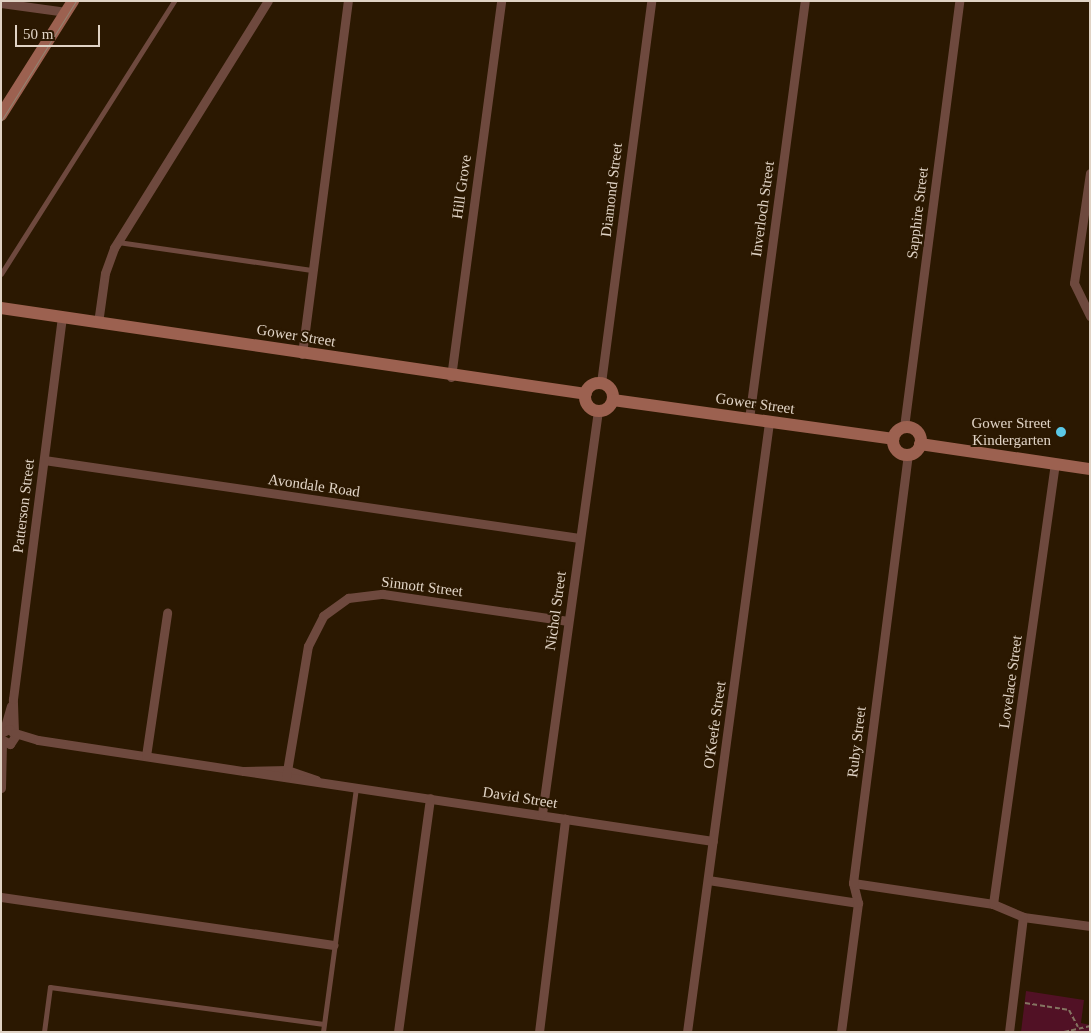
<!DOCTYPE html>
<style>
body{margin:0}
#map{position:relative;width:1091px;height:1033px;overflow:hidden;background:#2b1801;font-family:"Times New Roman",serif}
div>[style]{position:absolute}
.green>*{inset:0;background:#511125}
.path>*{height:2px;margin-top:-1px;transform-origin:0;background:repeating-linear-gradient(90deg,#847461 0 5px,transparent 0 7.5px)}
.lane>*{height:4.5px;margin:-2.25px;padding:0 2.25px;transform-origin:2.25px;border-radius:2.25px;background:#6e493e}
.street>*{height:9px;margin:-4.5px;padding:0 4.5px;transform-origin:4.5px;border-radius:4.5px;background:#6e493e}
.secondary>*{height:12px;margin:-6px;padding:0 6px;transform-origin:6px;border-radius:6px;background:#9c6150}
.secondary>.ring{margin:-6px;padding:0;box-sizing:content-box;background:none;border:12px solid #9c6150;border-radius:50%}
.tram>*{height:1px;margin:-0.5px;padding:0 0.5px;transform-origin:0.5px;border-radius:0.5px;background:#938472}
.dots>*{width:14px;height:14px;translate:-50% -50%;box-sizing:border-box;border:2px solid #2b1801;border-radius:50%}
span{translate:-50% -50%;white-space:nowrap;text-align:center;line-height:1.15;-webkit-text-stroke:4px #2b1801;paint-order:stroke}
.street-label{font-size:15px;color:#e0d3c5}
.poi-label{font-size:15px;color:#e0d3c5}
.right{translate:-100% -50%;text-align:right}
.frame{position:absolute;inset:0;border:2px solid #e0d3c5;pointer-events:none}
.scale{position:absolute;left:15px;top:25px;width:85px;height:22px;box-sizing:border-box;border:2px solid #e0d3c5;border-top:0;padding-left:6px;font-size:15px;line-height:18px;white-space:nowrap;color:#e0d3c5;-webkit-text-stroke:4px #2b1801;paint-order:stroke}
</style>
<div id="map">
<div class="green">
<i style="clip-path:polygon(1026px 991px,1084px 1000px,1081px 1023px,1090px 1025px,1090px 1032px,1021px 1032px)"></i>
</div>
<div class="path">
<i style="left:1025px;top:1003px;width:45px;rotate:9deg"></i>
<i style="left:1069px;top:1010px;width:19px;rotate:62deg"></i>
<i style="left:1064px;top:1032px;width:27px;rotate:-13deg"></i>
</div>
<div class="lane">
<i style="left:118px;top:242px;width:197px;rotate:8.2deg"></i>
<i style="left:1px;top:274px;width:323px;rotate:-57.6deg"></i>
<i style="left:44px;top:1032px;width:45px;rotate:-82.4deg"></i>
<i style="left:50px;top:987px;width:276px;rotate:7.7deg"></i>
<i style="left:323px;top:1032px;width:246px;rotate:-82.3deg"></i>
</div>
<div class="street">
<i style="left:1px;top:3px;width:66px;rotate:7.9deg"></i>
<i style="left:1090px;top:173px;width:111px;rotate:98.3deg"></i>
<i style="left:1074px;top:283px;width:37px;rotate:64deg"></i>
<i style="left:98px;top:323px;width:50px;rotate:-82deg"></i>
<i style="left:105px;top:273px;width:27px;rotate:-70deg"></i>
<i style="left:114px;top:248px;width:291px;rotate:-58.1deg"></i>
<i style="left:302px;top:354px;width:356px;rotate:-82.6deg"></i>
<i style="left:451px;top:377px;width:379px;rotate:-82.4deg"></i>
<i style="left:601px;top:383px;width:385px;rotate:-82.5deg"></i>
<i style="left:749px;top:419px;width:422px;rotate:-82.4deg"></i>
<i style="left:904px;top:427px;width:430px;rotate:-82.6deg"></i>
<i style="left:44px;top:460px;width:541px;rotate:8.29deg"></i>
<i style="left:4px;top:730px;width:25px;rotate:-74deg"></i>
<i style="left:14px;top:732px;width:33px;rotate:-92deg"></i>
<i style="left:13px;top:699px;width:385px;rotate:-82.7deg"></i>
<i style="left:1px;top:733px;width:9px;rotate:-27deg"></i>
<i style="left:9px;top:729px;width:9px;rotate:41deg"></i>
<i style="left:16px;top:735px;width:11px;rotate:124deg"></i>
<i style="left:10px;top:744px;width:10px;rotate:-151deg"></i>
<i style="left:15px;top:733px;width:24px;rotate:17deg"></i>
<i style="left:38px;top:740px;width:208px;rotate:8.6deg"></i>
<i style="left:244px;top:771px;width:43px;rotate:-1.3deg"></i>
<i style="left:287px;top:770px;width:31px;rotate:19deg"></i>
<i style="left:146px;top:756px;width:145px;rotate:-81.6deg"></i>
<i style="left:244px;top:771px;width:474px;rotate:8.5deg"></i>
<i style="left:286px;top:777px;width:133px;rotate:-80.5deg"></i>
<i style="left:308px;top:646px;width:34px;rotate:-63deg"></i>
<i style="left:323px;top:616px;width:31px;rotate:-36deg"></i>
<i style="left:348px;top:598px;width:35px;rotate:-7deg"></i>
<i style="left:383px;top:594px;width:187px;rotate:8.3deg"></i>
<i style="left:1px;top:788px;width:47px;rotate:-88.8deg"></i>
<i style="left:542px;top:814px;width:407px;rotate:-82.1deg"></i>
<i style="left:708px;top:880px;width:152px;rotate:8.7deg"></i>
<i style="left:853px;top:883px;width:142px;rotate:8.5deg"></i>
<i style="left:993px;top:904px;width:33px;rotate:23deg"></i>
<i style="left:1023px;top:917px;width:68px;rotate:7.7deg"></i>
<i style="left:1px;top:897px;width:336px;rotate:8.2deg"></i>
<i style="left:993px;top:904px;width:444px;rotate:-82deg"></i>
<i style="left:398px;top:1032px;width:236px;rotate:-82.2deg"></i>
<i style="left:539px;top:1032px;width:215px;rotate:-83deg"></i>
<i style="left:687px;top:1032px;width:615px;rotate:-82.34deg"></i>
<i style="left:841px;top:1032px;width:130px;rotate:-82.5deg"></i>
<i style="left:858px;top:903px;width:21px;rotate:-104deg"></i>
<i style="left:853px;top:883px;width:433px;rotate:-82.7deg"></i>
<i style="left:1009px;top:1032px;width:116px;rotate:-83.1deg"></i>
</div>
<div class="secondary">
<i style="left:1px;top:115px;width:135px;rotate:-57.7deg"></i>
<i style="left:1px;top:308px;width:591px;rotate:8.36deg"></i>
<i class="ring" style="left:585px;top:383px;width:16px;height:16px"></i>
<i style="left:613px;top:400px;width:283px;rotate:7.9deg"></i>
<i class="ring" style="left:893px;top:427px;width:16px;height:16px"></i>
<i style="left:920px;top:444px;width:172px;rotate:8.4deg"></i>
</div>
<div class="tram">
<i style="left:1px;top:121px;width:142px;rotate:-58deg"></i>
</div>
<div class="dots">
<i style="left:1061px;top:432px;background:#5bc8e7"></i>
</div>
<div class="street-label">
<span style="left:462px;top:187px;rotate:-82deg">Hill Grove</span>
<span style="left:612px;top:190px;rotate:-83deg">Diamond Street</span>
<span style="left:763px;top:209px;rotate:-82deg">Inverloch Street</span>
<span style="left:918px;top:213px;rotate:-83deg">Sapphire Street</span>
<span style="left:296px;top:336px;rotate:9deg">Gower Street</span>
<span style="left:755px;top:404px;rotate:8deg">Gower Street</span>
<span style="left:314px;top:486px;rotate:8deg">Avondale Road</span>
<span style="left:24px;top:506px;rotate:-83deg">Patterson Street</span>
<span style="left:422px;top:587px;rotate:7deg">Sinnott Street</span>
<span style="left:556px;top:611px;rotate:-82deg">Nichol Street</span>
<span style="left:1011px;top:682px;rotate:-82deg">Lovelace Street</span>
<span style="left:715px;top:725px;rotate:-82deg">O'Keefe Street</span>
<span style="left:857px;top:742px;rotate:-83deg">Ruby Street</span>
<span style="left:520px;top:798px;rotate:9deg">David Street</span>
</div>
<div class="poi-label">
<span class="right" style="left:1051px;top:432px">Gower Street<br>Kindergarten</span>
</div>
<div class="frame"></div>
<div class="scale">50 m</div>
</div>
